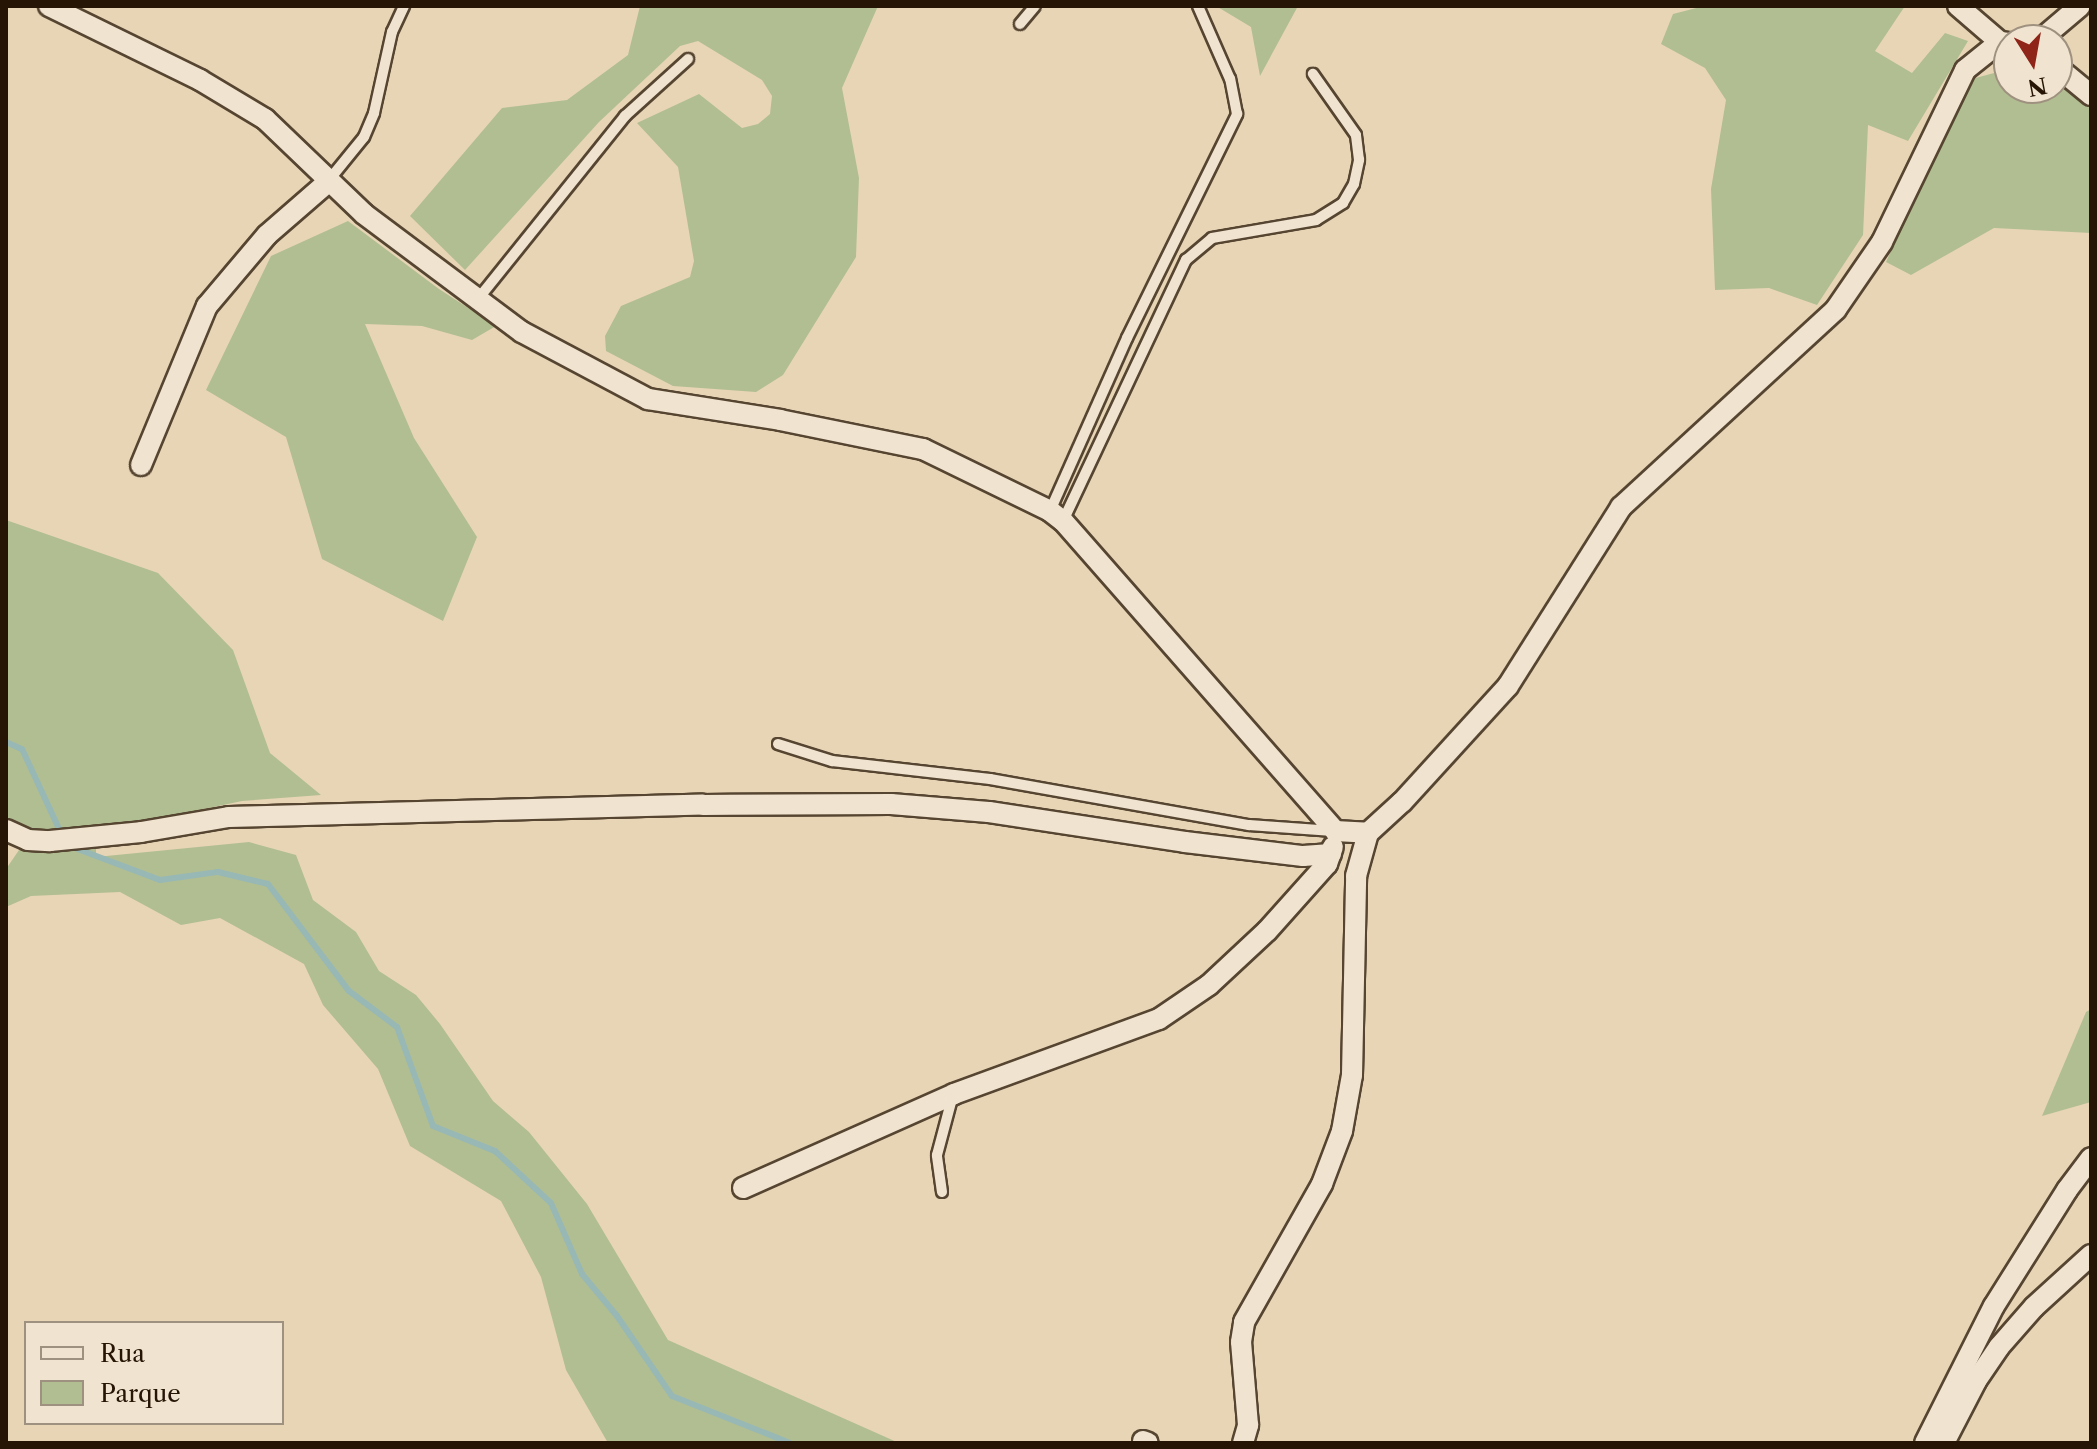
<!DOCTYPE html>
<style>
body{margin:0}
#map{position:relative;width:2097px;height:1449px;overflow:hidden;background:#e8d5b6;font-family:"Libre Caslon Text",serif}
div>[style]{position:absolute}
.green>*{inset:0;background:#b1be92}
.stream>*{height:6px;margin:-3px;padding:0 3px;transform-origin:3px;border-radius:3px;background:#98b8b5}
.roads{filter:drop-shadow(2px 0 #564531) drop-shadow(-2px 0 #564531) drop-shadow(0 2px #564531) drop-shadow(0 -2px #564531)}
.lane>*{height:10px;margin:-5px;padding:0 5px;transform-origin:5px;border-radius:5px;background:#f0e4d0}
.street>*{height:20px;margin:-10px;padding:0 10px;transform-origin:10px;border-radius:10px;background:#f0e4d0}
span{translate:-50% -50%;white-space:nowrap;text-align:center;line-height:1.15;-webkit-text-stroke:6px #f0e4d0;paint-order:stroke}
.frame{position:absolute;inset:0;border:8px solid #261505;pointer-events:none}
.legend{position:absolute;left:24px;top:1321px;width:260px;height:104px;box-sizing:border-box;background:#f0e4d0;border:2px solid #9f917f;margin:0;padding:10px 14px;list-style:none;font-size:24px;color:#261505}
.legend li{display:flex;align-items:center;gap:16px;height:40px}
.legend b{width:40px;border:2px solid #9f917f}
.north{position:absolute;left:1993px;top:24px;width:80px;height:80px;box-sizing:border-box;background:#f0e4d0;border:2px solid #9f917f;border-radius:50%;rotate:169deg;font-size:22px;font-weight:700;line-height:32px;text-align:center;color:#261505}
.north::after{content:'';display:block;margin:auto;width:28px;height:36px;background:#8f2418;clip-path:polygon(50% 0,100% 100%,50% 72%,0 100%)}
</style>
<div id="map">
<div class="green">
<i style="clip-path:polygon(640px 6px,878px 6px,842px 88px,859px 178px,856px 257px,783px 375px,756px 392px,673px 386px,606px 351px,605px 336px,621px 306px,690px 277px,694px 261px,678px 167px,637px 123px,699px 94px,742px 128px,758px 124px,770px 114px,772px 96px,762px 80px,698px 41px,680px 46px,599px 122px,465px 270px,410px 216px,502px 108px,567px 100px,628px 55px)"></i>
<i style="clip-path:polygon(1216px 6px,1298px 6px,1260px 76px,1251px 27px)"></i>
<i style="clip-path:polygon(1704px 6px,1905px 6px,1875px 51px,1912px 73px,1945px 33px,1968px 41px,1908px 141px,1868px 125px,1863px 235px,1817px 305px,1769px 288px,1715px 290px,1711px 189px,1726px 100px,1705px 68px,1661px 44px,1673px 14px)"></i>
<i style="clip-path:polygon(2009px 69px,2009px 88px,2057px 88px,2057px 76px,2091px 101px,2091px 233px,1994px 228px,1911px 275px,1886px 262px,1968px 80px)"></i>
<i style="clip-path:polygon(348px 221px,439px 289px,496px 326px,472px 340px,422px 326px,365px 324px,414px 438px,477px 537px,443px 621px,322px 559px,286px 437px,206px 390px,271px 256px)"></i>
<i style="clip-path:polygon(6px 520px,158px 573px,233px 650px,270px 753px,321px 795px,242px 801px,96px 832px,96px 857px,249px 842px,296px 855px,313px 900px,356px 932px,379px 971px,416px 995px,440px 1024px,493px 1101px,529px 1132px,587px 1204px,668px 1340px,899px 1443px,608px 1443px,566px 1370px,541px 1277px,501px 1201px,410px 1146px,378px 1069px,323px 1005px,304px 964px,220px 918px,181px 925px,120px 892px,31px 896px,6px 907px,6px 869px,30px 834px,6px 822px)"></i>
<i style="clip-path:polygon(2091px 1009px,2091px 1102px,2042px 1116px,2086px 1012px)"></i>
</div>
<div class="stream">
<i style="left:6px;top:742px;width:17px;rotate:24deg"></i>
<i style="left:22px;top:749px;width:95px;rotate:65.1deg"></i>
<i style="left:67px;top:845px;width:99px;rotate:20.6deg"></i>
<i style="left:160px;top:880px;width:59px;rotate:-7.9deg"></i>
<i style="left:218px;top:872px;width:51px;rotate:13.5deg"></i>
<i style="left:268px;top:884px;width:134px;rotate:52.9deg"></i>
<i style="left:349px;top:991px;width:60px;rotate:36.9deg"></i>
<i style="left:397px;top:1027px;width:105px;rotate:70deg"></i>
<i style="left:433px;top:1126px;width:67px;rotate:22deg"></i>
<i style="left:495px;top:1151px;width:76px;rotate:42.9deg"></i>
<i style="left:551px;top:1203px;width:77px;rotate:66.4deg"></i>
<i style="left:582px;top:1274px;width:55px;rotate:50.2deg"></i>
<i style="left:617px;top:1316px;width:97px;rotate:55.5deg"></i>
<i style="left:672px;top:1396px;width:127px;rotate:21.7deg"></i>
</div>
<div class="roads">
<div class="lane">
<i style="left:1020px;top:24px;width:23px;rotate:-50deg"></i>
<i style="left:329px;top:180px;width:55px;rotate:-50.9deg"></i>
<i style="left:364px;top:137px;width:26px;rotate:-67deg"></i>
<i style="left:374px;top:113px;width:83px;rotate:-77.5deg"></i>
<i style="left:392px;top:32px;width:29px;rotate:-65deg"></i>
<i style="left:478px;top:299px;width:235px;rotate:-51.2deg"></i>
<i style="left:625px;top:116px;width:85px;rotate:-42.1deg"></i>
<i style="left:1050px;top:511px;width:189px;rotate:-66deg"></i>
<i style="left:1127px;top:338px;width:250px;rotate:-63.8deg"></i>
<i style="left:1237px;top:114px;width:36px;rotate:-101deg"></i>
<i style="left:1230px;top:79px;width:80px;rotate:-113.7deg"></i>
<i style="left:1063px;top:521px;width:289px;rotate:-64.8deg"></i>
<i style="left:1186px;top:260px;width:34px;rotate:-40deg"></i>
<i style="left:1212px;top:238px;width:106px;rotate:-9.8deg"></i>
<i style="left:1316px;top:220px;width:32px;rotate:-32deg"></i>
<i style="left:1343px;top:203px;width:22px;rotate:-60deg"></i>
<i style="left:1354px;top:184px;width:25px;rotate:-78deg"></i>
<i style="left:1359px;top:160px;width:25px;rotate:-97deg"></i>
<i style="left:1356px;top:135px;width:75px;rotate:-125.2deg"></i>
<i style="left:778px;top:744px;width:57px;rotate:17.5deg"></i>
<i style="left:832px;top:761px;width:159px;rotate:6.5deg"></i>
<i style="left:990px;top:779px;width:263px;rotate:10.1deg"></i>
<i style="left:1249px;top:825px;width:84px;rotate:4.1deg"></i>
<i style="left:942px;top:1192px;width:37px;rotate:-98deg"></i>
<i style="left:937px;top:1155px;width:62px;rotate:-75.1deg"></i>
</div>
<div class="street">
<i style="left:49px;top:6px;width:168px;rotate:26.1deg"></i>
<i style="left:200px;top:80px;width:76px;rotate:31deg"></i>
<i style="left:265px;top:119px;width:137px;rotate:43.8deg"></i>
<i style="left:364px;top:214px;width:197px;rotate:36.8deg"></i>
<i style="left:522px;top:332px;width:143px;rotate:28deg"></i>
<i style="left:648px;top:399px;width:134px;rotate:9deg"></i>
<i style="left:780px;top:420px;width:146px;rotate:11.5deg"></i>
<i style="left:923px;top:449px;width:141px;rotate:26deg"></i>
<i style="left:1050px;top:511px;width:16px;rotate:38deg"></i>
<i style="left:1063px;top:521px;width:412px;rotate:48.7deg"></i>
<i style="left:1335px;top:831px;width:33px;rotate:3deg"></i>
<i style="left:1958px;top:6px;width:55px;rotate:40.6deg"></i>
<i style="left:2000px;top:42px;width:9px;rotate:6deg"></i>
<i style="left:2040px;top:40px;width:52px;rotate:-40.4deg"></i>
<i style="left:2057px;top:67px;width:44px;rotate:39.5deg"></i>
<i style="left:141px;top:465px;width:172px;rotate:-67.5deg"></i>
<i style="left:207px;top:306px;width:93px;rotate:-49.8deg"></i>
<i style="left:267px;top:235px;width:81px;rotate:-41deg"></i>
<i style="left:6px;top:830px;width:24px;rotate:24deg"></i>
<i style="left:28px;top:840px;width:22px;rotate:3deg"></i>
<i style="left:50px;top:841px;width:91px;rotate:-5.6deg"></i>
<i style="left:141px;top:832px;width:89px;rotate:-9.7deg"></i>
<i style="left:229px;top:817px;width:474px;rotate:-1.5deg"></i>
<i style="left:703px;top:805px;width:188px;rotate:-0.3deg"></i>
<i style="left:891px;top:804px;width:98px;rotate:4.7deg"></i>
<i style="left:989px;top:812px;width:198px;rotate:8.7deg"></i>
<i style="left:1185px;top:842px;width:119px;rotate:6.8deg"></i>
<i style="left:1303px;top:856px;width:28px;rotate:-4deg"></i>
<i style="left:743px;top:1188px;width:231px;rotate:-24deg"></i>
<i style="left:954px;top:1094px;width:218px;rotate:-20.1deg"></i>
<i style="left:1159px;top:1019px;width:60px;rotate:-34.2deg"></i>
<i style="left:1209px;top:985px;width:79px;rotate:-43deg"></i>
<i style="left:1267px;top:931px;width:90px;rotate:-48.2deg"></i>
<i style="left:1327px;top:864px;width:18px;rotate:-71deg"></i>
<i style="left:1143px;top:1441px;width:5px;rotate:22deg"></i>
<i style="left:1243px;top:1443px;width:19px;rotate:-74deg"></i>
<i style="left:1248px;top:1425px;width:83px;rotate:-94.8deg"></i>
<i style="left:1241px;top:1342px;width:20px;rotate:-81deg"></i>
<i style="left:1244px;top:1322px;width:159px;rotate:-60.5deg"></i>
<i style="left:1322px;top:1184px;width:57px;rotate:-69.3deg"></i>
<i style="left:1342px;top:1131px;width:57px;rotate:-79.9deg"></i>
<i style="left:1352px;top:1075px;width:199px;rotate:-88.8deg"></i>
<i style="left:1356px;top:876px;width:45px;rotate:-74.4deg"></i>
<i style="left:1368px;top:833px;width:46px;rotate:-42.4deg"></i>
<i style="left:1402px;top:802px;width:157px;rotate:-47.6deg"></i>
<i style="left:1508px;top:686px;width:212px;rotate:-57.7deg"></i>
<i style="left:1621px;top:507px;width:292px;rotate:-42.6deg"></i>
<i style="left:1836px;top:309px;width:81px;rotate:-55.5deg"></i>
<i style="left:1882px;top:242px;width:191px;rotate:-64.2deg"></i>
<i style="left:1965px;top:70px;width:45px;rotate:-38.7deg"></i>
<i style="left:1925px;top:1443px;width:153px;rotate:-63.3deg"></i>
<i style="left:1994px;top:1306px;width:137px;rotate:-57.8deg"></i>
<i style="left:2067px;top:1190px;width:40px;rotate:-53deg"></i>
<i style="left:1944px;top:1443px;width:70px;rotate:-62.7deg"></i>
<i style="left:1976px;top:1381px;width:41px;rotate:-55.9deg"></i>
<i style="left:1999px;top:1347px;width:53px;rotate:-48.8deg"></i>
<i style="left:2034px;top:1307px;width:77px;rotate:-42.4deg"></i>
</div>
</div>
<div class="frame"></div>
<ul class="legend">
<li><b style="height:10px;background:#f0e4d0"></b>Rua</li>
<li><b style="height:22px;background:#b1be92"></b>Parque</li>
</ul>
<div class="north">N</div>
</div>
